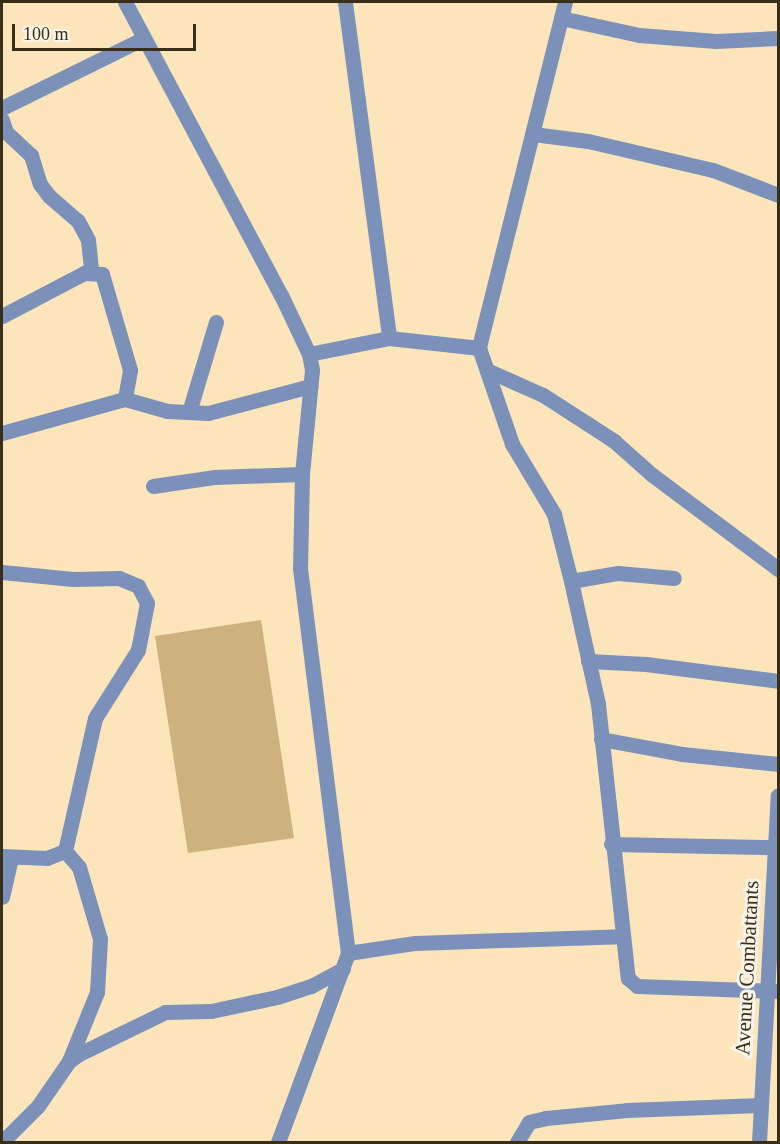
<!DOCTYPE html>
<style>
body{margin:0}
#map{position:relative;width:780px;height:1144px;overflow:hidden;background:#fce5ba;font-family:"Times New Roman",serif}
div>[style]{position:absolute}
.green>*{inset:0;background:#cdb17e}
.minor>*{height:15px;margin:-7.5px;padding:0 7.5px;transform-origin:7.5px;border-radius:7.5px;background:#7b91b9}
span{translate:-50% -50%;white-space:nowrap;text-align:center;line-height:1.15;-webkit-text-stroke:6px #faf4ea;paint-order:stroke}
.street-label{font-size:21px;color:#392e18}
.frame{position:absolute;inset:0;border:3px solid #392e18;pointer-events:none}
.scale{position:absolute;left:12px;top:24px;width:184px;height:27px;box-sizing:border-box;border:3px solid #392e18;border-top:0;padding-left:8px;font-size:18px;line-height:21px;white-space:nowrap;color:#392e18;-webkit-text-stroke:4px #faf4ea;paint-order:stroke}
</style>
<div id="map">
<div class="green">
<i style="clip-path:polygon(261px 620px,294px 838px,188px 853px,155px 636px)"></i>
</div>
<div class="minor">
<i style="left:125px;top:2px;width:332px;rotate:62deg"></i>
<i style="left:281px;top:295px;width:65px;rotate:64.6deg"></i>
<i style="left:309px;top:354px;width:16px;rotate:79deg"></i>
<i style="left:312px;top:370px;width:104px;rotate:95.5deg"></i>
<i style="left:302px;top:474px;width:94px;rotate:91.2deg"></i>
<i style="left:300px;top:568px;width:388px;rotate:82.9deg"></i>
<i style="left:348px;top:953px;width:202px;rotate:110.3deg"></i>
<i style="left:345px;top:2px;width:339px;rotate:82.5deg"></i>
<i style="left:565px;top:2px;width:357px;rotate:104deg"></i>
<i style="left:479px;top:348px;width:102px;rotate:71deg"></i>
<i style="left:512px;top:444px;width:82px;rotate:59deg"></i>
<i style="left:554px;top:514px;width:69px;rotate:75.8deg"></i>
<i style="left:571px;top:581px;width:126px;rotate:77.6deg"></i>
<i style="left:598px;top:704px;width:276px;rotate:83.8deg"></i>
<i style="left:628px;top:978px;width:12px;rotate:42deg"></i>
<i style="left:637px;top:986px;width:141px;rotate:2deg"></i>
<i style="left:561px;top:18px;width:80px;rotate:12.3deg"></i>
<i style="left:639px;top:35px;width:77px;rotate:4.5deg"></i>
<i style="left:716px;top:41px;width:62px;rotate:-2.8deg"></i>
<i style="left:2px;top:108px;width:156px;rotate:-26.2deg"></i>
<i style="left:2px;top:120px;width:13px;rotate:72deg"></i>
<i style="left:6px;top:132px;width:34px;rotate:43deg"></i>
<i style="left:31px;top:155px;width:30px;rotate:73deg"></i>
<i style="left:40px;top:184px;width:15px;rotate:53deg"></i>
<i style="left:49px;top:196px;width:38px;rotate:41deg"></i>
<i style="left:78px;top:221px;width:21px;rotate:62deg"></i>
<i style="left:88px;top:240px;width:31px;rotate:84deg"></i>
<i style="left:533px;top:134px;width:55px;rotate:7.3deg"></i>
<i style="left:588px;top:141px;width:128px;rotate:13.1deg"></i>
<i style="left:713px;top:170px;width:70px;rotate:21deg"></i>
<i style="left:2px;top:316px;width:93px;rotate:-27.7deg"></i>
<i style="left:84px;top:273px;width:18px;rotate:3deg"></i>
<i style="left:102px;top:274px;width:100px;rotate:73.7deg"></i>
<i style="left:130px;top:370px;width:29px;rotate:100deg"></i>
<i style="left:309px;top:354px;width:82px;rotate:-11.3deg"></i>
<i style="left:389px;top:338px;width:91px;rotate:6.3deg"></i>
<i style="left:489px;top:371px;width:59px;rotate:24deg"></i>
<i style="left:543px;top:395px;width:85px;rotate:32.9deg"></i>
<i style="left:614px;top:441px;width:50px;rotate:41.7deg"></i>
<i style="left:651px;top:474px;width:159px;rotate:36.8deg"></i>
<i style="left:189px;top:412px;width:94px;rotate:-73.3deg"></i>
<i style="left:2px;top:433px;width:128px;rotate:-15.5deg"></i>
<i style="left:125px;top:399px;width:44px;rotate:15.9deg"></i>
<i style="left:167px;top:411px;width:41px;rotate:2.8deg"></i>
<i style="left:208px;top:413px;width:106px;rotate:-14.7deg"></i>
<i style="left:153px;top:486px;width:63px;rotate:-8.3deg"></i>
<i style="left:215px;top:477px;width:87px;rotate:-2deg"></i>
<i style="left:2px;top:572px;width:71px;rotate:5.6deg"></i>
<i style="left:73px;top:579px;width:46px;rotate:-1.2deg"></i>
<i style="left:119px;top:578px;width:21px;rotate:23deg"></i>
<i style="left:138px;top:586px;width:19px;rotate:62deg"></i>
<i style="left:147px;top:603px;width:48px;rotate:100.8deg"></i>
<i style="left:138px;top:650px;width:80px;rotate:122.3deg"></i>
<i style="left:95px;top:718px;width:136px;rotate:102.7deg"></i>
<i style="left:65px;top:851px;width:19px;rotate:159deg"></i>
<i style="left:47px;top:858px;width:45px;rotate:-177.5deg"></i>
<i style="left:571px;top:581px;width:48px;rotate:-9.7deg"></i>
<i style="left:618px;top:573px;width:56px;rotate:5.1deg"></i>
<i style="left:588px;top:661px;width:58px;rotate:3deg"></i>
<i style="left:646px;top:664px;width:133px;rotate:7.3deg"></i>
<i style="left:601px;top:739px;width:82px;rotate:10.5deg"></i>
<i style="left:682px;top:754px;width:97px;rotate:5.9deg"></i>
<i style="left:611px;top:844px;width:163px;rotate:1.1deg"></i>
<i style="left:65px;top:851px;width:21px;rotate:49deg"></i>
<i style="left:79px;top:867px;width:75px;rotate:73.7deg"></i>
<i style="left:100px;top:939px;width:53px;rotate:93.2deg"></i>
<i style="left:97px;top:992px;width:74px;rotate:112.1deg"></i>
<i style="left:2px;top:897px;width:40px;rotate:-77deg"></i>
<i style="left:348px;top:953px;width:68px;rotate:-8.5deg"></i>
<i style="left:415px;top:943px;width:206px;rotate:-1.9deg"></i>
<i style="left:2px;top:1142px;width:51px;rotate:-45deg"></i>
<i style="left:38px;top:1106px;width:55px;rotate:-55.4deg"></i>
<i style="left:69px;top:1061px;width:12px;rotate:-35deg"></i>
<i style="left:79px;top:1054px;width:96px;rotate:-26deg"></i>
<i style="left:165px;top:1012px;width:46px;rotate:-1.2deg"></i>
<i style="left:211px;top:1011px;width:67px;rotate:-12deg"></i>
<i style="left:277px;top:997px;width:36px;rotate:-18deg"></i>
<i style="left:311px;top:986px;width:36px;rotate:-28deg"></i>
<i style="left:517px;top:1142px;width:23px;rotate:-59deg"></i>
<i style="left:529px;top:1122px;width:17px;rotate:-13deg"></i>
<i style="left:546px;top:1118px;width:81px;rotate:-5.6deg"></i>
<i style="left:627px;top:1110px;width:133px;rotate:-2.2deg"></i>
<i style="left:759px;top:1142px;width:347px;rotate:-86.9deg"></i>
</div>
<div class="street-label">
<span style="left:747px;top:968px;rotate:-87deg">Avenue Combattants</span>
</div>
<div class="frame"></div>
<div class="scale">100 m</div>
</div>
